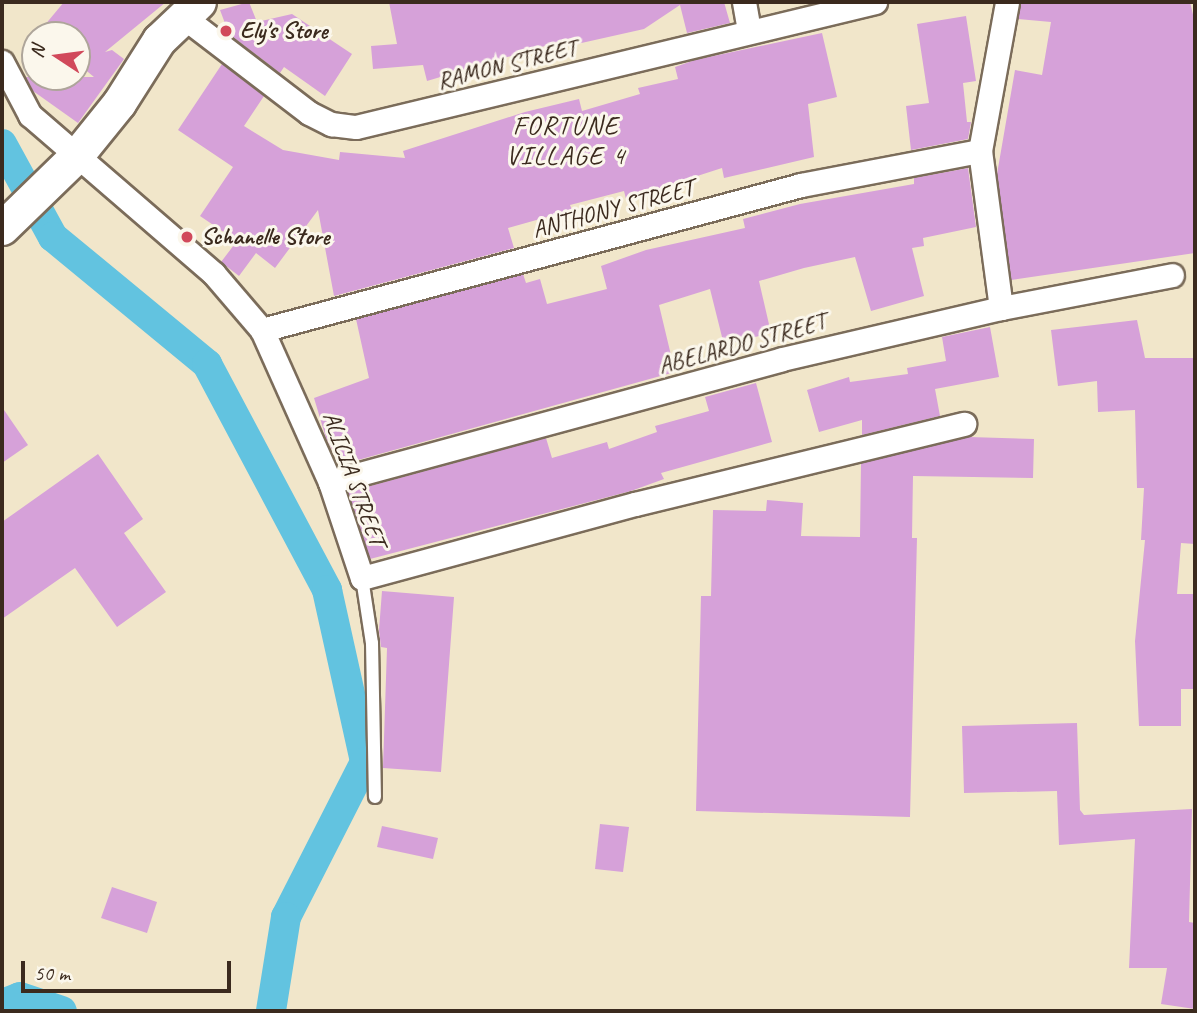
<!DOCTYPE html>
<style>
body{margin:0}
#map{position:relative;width:1197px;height:1013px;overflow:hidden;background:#f1e6ca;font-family:Caveat,sans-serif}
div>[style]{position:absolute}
.canal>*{height:30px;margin:-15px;padding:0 15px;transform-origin:15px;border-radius:15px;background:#62c3e0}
.building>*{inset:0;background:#d6a1d9}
.roads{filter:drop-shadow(2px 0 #7b6c5a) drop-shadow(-2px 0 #7b6c5a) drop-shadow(0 2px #7b6c5a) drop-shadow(0 -2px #7b6c5a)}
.lane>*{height:12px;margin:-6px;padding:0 6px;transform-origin:6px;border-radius:6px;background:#fff}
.street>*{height:23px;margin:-11.5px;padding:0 11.5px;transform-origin:11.5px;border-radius:11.5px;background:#fff}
.secondary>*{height:33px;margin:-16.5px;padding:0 16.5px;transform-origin:16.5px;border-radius:16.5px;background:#fff}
.dots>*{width:19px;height:19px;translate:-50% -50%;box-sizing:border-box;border:4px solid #fbf7ec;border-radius:50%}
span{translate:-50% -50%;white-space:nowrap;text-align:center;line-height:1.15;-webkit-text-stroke:6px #fbf7ec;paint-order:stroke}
.poi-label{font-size:24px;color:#3b2a1e;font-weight:700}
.left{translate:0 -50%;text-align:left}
.street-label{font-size:24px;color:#3b2a1e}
.neighbourhood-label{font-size:26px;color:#3b2a1e;letter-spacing:2px}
.frame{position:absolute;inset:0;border:4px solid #3b2a1e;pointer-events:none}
.north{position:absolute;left:21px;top:21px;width:70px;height:70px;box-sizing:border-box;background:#fbf7ec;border:2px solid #aea59a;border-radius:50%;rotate:283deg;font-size:19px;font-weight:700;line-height:28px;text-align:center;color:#3b2a1e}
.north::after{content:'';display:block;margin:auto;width:24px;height:32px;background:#d1495b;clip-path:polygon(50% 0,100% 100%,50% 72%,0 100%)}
.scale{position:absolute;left:21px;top:961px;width:210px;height:32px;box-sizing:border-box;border:4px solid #3b2a1e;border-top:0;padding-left:9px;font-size:21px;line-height:24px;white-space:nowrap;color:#3b2a1e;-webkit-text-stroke:5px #fbf7ec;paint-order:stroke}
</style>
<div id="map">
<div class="canal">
<i style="left:2px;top:144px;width:106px;rotate:61.3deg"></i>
<i style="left:53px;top:237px;width:200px;rotate:39.5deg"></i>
<i style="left:207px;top:364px;width:256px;rotate:62deg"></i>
<i style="left:327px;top:590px;width:176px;rotate:77.5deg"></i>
<i style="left:365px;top:762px;width:174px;rotate:117deg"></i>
<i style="left:286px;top:917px;width:95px;rotate:99.1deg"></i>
<i style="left:2px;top:1004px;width:19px;rotate:-21deg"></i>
<i style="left:20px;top:997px;width:44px;rotate:18.4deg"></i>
</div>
<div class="building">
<i style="clip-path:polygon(64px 2px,166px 2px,105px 52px,112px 50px,124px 59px,78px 123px,33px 91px,26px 77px,94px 77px,77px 63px,77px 35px,39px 32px)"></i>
<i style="clip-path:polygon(249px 2px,257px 22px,292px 14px,352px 54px,325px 96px,284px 67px,280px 73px,229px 34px,220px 10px)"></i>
<i style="clip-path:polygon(389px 2px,724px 2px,730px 23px,687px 33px,680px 5px,644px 29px,577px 44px,575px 37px,427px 81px,423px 65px,373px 69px,371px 46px,397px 44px)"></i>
<i style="clip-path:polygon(1021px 2px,1190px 2px,1195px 23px,1195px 253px,1011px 280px,997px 174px,1015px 70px,1042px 75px,1051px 22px,1018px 19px)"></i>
<i style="clip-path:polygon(966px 16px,976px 81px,963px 83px,967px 122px,971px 122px,968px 139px,911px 150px,906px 106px,929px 103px,917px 24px)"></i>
<i style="clip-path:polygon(822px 33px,837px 97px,808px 104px,814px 157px,724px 178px,722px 168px,626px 199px,624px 191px,570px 205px,572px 210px,508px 228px,514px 248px,334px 296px,318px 210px,275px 268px,256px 253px,239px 276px,221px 262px,237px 241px,200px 216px,233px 167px,178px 130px,222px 64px,264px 96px,244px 126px,283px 150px,339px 160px,340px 152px,405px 158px,403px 151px,525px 112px,579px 99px,582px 111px,640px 94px,638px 88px,678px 79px,675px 67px,695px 60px)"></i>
<i style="clip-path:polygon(968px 168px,976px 227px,923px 238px,924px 246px,912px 248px,924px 296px,871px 311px,855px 257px,804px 268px,759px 281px,771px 333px,724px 345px,710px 289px,659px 305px,675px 372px,340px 465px,326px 438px,314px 398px,369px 378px,356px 319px,523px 274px,526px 283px,540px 279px,547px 304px,607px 289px,601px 266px,646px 250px,745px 228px,743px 219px,800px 204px,914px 184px,914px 178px)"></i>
<i style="clip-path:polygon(1137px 320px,1145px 358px,1195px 358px,1195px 544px,1181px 543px,1177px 594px,1195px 594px,1195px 689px,1181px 689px,1181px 726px,1139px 726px,1135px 641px,1145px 540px,1141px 540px,1144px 488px,1137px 488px,1135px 410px,1098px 412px,1097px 381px,1058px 386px,1051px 330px)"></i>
<i style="clip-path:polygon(990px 327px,999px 377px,935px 389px,940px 416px,862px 435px,862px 420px,819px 432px,807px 390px,849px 377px,850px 382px,908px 374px,907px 368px,946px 361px,942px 337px)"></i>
<i style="clip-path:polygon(756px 383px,772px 442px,661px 473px,664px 479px,631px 491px,370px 559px,348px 492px,546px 438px,552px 458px,607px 442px,609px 449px,657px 432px,655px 426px,709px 411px,705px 397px)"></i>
<i style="clip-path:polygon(2px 407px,28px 445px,2px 463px)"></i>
<i style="clip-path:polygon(969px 437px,1034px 439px,1033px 478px,913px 476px,912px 538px,917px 538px,910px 817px,696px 811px,701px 596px,711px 596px,713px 510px,766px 511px,767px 500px,803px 503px,801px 536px,860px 537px,861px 463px)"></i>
<i style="clip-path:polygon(98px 454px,143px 519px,124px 533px,166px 592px,117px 627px,75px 568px,2px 619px,2px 522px)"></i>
<i style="clip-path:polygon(382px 591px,454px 597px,441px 772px,383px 768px,387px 648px,381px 647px,379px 630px)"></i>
<i style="clip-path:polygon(1077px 723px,1080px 810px,1084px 815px,1192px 809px,1189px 922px,1195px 923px,1195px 1009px,1161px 1004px,1167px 968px,1129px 968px,1135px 839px,1059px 845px,1057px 791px,964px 793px,962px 726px)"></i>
<i style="clip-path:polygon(600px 824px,629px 827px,623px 872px,595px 869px)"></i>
<i style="clip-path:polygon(382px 826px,438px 838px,433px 859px,377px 847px)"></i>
<i style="clip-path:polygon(112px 887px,157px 902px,147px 933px,101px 918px)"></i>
</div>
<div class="roads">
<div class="lane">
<i style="left:362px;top:578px;width:66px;rotate:81.3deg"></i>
<i style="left:372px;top:643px;width:154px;rotate:88.9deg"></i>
</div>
<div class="street">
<i style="left:744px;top:2px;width:27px;rotate:80deg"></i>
<i style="left:181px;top:15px;width:161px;rotate:37.4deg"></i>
<i style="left:309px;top:113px;width:25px;rotate:27deg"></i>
<i style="left:331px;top:124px;width:25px;rotate:7deg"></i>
<i style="left:356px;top:127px;width:534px;rotate:-13.54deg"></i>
<i style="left:2px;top:62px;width:60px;rotate:62.2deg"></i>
<i style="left:30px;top:115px;width:243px;rotate:40.8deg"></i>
<i style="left:214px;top:274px;width:74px;rotate:49.4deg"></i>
<i style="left:262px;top:330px;width:167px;rotate:65.9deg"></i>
<i style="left:330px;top:482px;width:101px;rotate:71.6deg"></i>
<i style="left:362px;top:578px;width:283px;rotate:-15.2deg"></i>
<i style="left:635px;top:504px;width:339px;rotate:-13.7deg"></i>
<i style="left:1001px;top:308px;width:158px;rotate:-97.6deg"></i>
<i style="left:980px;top:151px;width:151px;rotate:-79.7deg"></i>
<i style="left:262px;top:330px;width:558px;rotate:-15.06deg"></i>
<i style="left:801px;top:185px;width:182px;rotate:-10.8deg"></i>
<i style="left:330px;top:482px;width:468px;rotate:-15.2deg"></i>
<i style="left:782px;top:359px;width:225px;rotate:-13.1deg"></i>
<i style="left:1001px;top:308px;width:174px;rotate:-10.9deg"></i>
</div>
<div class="secondary">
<i style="left:2px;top:228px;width:105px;rotate:-44.2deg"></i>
<i style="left:77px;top:155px;width:67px;rotate:-51.1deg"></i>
<i style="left:119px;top:103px;width:75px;rotate:-57.6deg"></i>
<i style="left:159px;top:40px;width:55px;rotate:-43.5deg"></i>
</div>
</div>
<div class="dots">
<i style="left:226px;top:31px;background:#d1495b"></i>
<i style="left:187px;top:237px;background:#d1495b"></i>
</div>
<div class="poi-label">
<span class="left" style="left:240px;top:31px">Ely's Store</span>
<span class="left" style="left:201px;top:237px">Schanelle Store</span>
</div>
<div class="street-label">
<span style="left:507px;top:65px;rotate:-14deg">RAMON STREET</span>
<span style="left:613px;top:209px;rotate:-15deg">ANTHONY STREET</span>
<span style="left:742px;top:344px;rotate:-15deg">ABELARDO STREET</span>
<span style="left:354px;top:479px;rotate:70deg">ALICIA STREET</span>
</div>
<div class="neighbourhood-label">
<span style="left:566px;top:141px">FORTUNE<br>VILLAGE 4</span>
</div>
<div class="frame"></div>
<div class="north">N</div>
<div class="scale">50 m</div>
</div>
